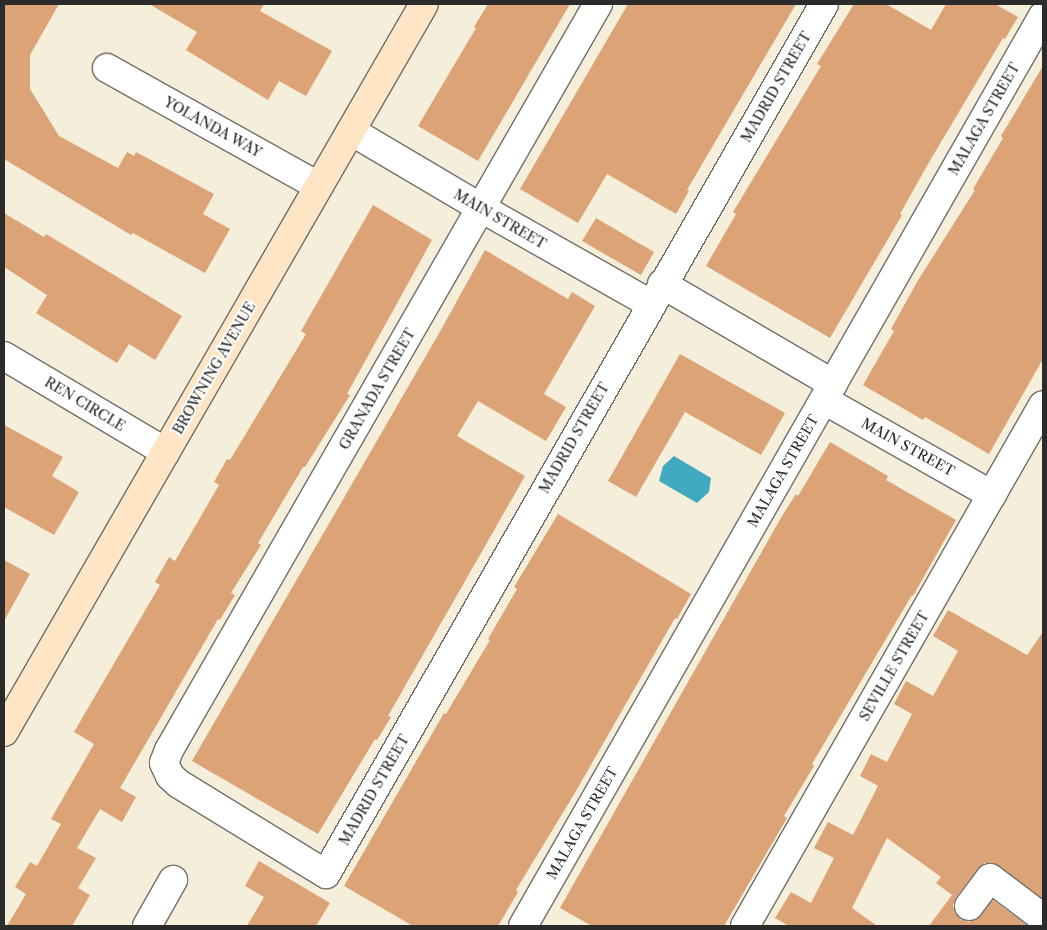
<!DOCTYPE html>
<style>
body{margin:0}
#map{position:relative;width:1047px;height:930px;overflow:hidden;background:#f4eedb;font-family:"Libre Caslon Text",serif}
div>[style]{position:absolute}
.water>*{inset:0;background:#41aac0}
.building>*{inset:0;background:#dca377}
.roads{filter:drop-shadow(1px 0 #716f69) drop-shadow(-1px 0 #716f69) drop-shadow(0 1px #716f69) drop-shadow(0 -1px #716f69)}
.street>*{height:28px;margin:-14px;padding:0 14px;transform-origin:14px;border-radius:14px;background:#fff}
.secondary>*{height:28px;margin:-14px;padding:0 14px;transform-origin:14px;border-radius:14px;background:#fde5c5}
span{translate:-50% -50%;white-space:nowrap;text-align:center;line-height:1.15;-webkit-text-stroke:4px #fff;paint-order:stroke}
.street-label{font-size:14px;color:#2b2b2b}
.frame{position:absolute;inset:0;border:5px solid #2b2b2b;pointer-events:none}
</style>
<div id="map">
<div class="water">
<i style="clip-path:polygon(674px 456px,711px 478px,709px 492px,697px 503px,659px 481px,663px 466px)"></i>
</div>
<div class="building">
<i style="clip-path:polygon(4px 4px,59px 4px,30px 55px,30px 89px,59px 136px,118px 168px,127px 152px,134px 156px,136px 152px,214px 194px,203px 214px,230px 229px,205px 273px,133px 233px,131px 235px,4px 159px)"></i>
<i style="clip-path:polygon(149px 4px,264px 4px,260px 11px,332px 51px,306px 96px,279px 81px,268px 100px,186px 50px,197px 32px)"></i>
<i style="clip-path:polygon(488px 4px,570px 4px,478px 161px,418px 126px,476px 28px,474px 27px)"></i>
<i style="clip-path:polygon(628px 4px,796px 4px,687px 190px,689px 191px,676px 214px,607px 174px,578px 223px,520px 189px)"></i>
<i style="clip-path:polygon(854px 4px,886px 4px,931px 30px,946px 4px,995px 4px,1018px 17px,1005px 39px,1003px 38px,928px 164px,900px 214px,902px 215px,830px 338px,706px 266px,736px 214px,733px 212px,821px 66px,817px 64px)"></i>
<i style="clip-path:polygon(1043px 66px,1043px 359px,989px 454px,925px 417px,923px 420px,863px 385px,894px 331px,891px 329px,917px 282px,975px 190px,973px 189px,1003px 138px,1001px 136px)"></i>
<i style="clip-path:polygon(373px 205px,432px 240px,347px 394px,350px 395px,305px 467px,303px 467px,258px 543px,261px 545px,231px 593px,235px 595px,220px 620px,218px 619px,120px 788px,136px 797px,122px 822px,100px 809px,77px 848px,96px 858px,78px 888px,90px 895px,72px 926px,7px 926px,26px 894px,15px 887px,30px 862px,37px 866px,61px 824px,51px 819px,94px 744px,74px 732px,160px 585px,155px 582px,169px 557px,175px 561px,219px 485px,214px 482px,227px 459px,230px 460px,306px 334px,301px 331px)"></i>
<i style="clip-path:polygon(4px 213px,44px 237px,46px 234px,182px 316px,155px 360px,129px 344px,117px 363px,36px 313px,47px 295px,4px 267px)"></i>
<i style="clip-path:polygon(596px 218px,654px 252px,641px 275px,582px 241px)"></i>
<i style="clip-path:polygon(485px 250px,568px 299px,572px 292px,595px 306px,544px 394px,566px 407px,546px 441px,478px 401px,457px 436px,525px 476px,388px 716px,391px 717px,377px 740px,375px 739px,318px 834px,192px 761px,442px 328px)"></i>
<i style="clip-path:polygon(680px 354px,785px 413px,761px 455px,685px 412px,636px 497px,608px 481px)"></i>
<i style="clip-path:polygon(4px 425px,63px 457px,52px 476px,79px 492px,54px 535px,4px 507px)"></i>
<i style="clip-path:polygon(830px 442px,888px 476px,886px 480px,956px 520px,913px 596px,912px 595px,812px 764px,814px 766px,784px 816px,787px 818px,724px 926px,592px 926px,560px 908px,782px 516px,796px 494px,798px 496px)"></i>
<i style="clip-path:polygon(558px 514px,691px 594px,677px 619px,675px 618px,576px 791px,516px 890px,518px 892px,498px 926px,413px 926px,344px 886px,444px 713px,446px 714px,490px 640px,488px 639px,517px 589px,514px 587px)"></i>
<i style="clip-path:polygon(4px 560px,30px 574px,4px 621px)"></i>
<i style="clip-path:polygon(948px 610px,1027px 655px,1043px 632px,1043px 899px,999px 866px,992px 863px,984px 863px,978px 869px,956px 897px,953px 905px,955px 913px,960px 919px,968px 922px,975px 920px,993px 900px,1028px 926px,929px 926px,952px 895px,936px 883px,941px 877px,887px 838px,852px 908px,877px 926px,789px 926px,775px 918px,791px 892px,811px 903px,834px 858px,814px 848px,828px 822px,853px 835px,878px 786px,860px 776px,871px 754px,887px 762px,912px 714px,894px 704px,906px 681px,933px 696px,958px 651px,933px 636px)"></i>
<i style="clip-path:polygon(259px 861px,330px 903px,316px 926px,247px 926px,264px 897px,245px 886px)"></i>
</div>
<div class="roads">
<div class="street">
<i style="left:598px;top:4px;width:861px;rotate:119.9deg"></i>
<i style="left:169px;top:750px;width:14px;rotate:111deg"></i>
<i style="left:164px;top:763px;width:14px;rotate:65deg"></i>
<i style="left:170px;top:776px;width:12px;rotate:42deg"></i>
<i style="left:179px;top:784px;width:172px;rotate:31.5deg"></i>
<i style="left:326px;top:874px;width:1002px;rotate:-60.21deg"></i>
<i style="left:107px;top:68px;width:242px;rotate:29.2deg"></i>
<i style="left:351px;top:131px;width:151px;rotate:30.6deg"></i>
<i style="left:481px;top:208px;width:195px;rotate:29.5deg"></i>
<i style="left:662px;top:284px;width:198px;rotate:30.3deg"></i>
<i style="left:4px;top:356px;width:188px;rotate:30.7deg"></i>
<i style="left:824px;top:400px;width:193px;rotate:29.5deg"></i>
<i style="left:969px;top:906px;width:35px;rotate:-53deg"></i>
<i style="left:990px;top:878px;width:66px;rotate:37deg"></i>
<i style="left:147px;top:926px;width:53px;rotate:-60.5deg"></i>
<i style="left:523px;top:926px;width:1048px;rotate:-60.26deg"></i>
<i style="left:745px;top:926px;width:600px;rotate:-60.23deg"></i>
</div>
<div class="secondary">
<i style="left:4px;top:732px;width:840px;rotate:-60.02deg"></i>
</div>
</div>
<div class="street-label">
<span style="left:776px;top:87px;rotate:-60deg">MADRID STREET</span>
<span style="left:984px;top:119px;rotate:-60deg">MALAGA STREET</span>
<span style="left:213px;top:127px;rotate:29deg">YOLANDA WAY</span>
<span style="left:500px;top:219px;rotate:30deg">MAIN STREET</span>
<span style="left:214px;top:368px;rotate:-60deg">BROWNING AVENUE</span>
<span style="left:377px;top:389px;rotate:-60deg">GRANADA STREET</span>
<span style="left:85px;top:404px;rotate:31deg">REN CIRCLE</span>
<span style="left:574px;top:438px;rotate:-60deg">MADRID STREET</span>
<span style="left:908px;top:447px;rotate:29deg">MAIN STREET</span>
<span style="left:783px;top:471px;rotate:-60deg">MALAGA STREET</span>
<span style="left:894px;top:666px;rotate:-60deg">SEVILLE STREET</span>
<span style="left:374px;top:790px;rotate:-60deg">MADRID STREET</span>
<span style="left:582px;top:823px;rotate:-60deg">MALAGA STREET</span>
</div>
<div class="frame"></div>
</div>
